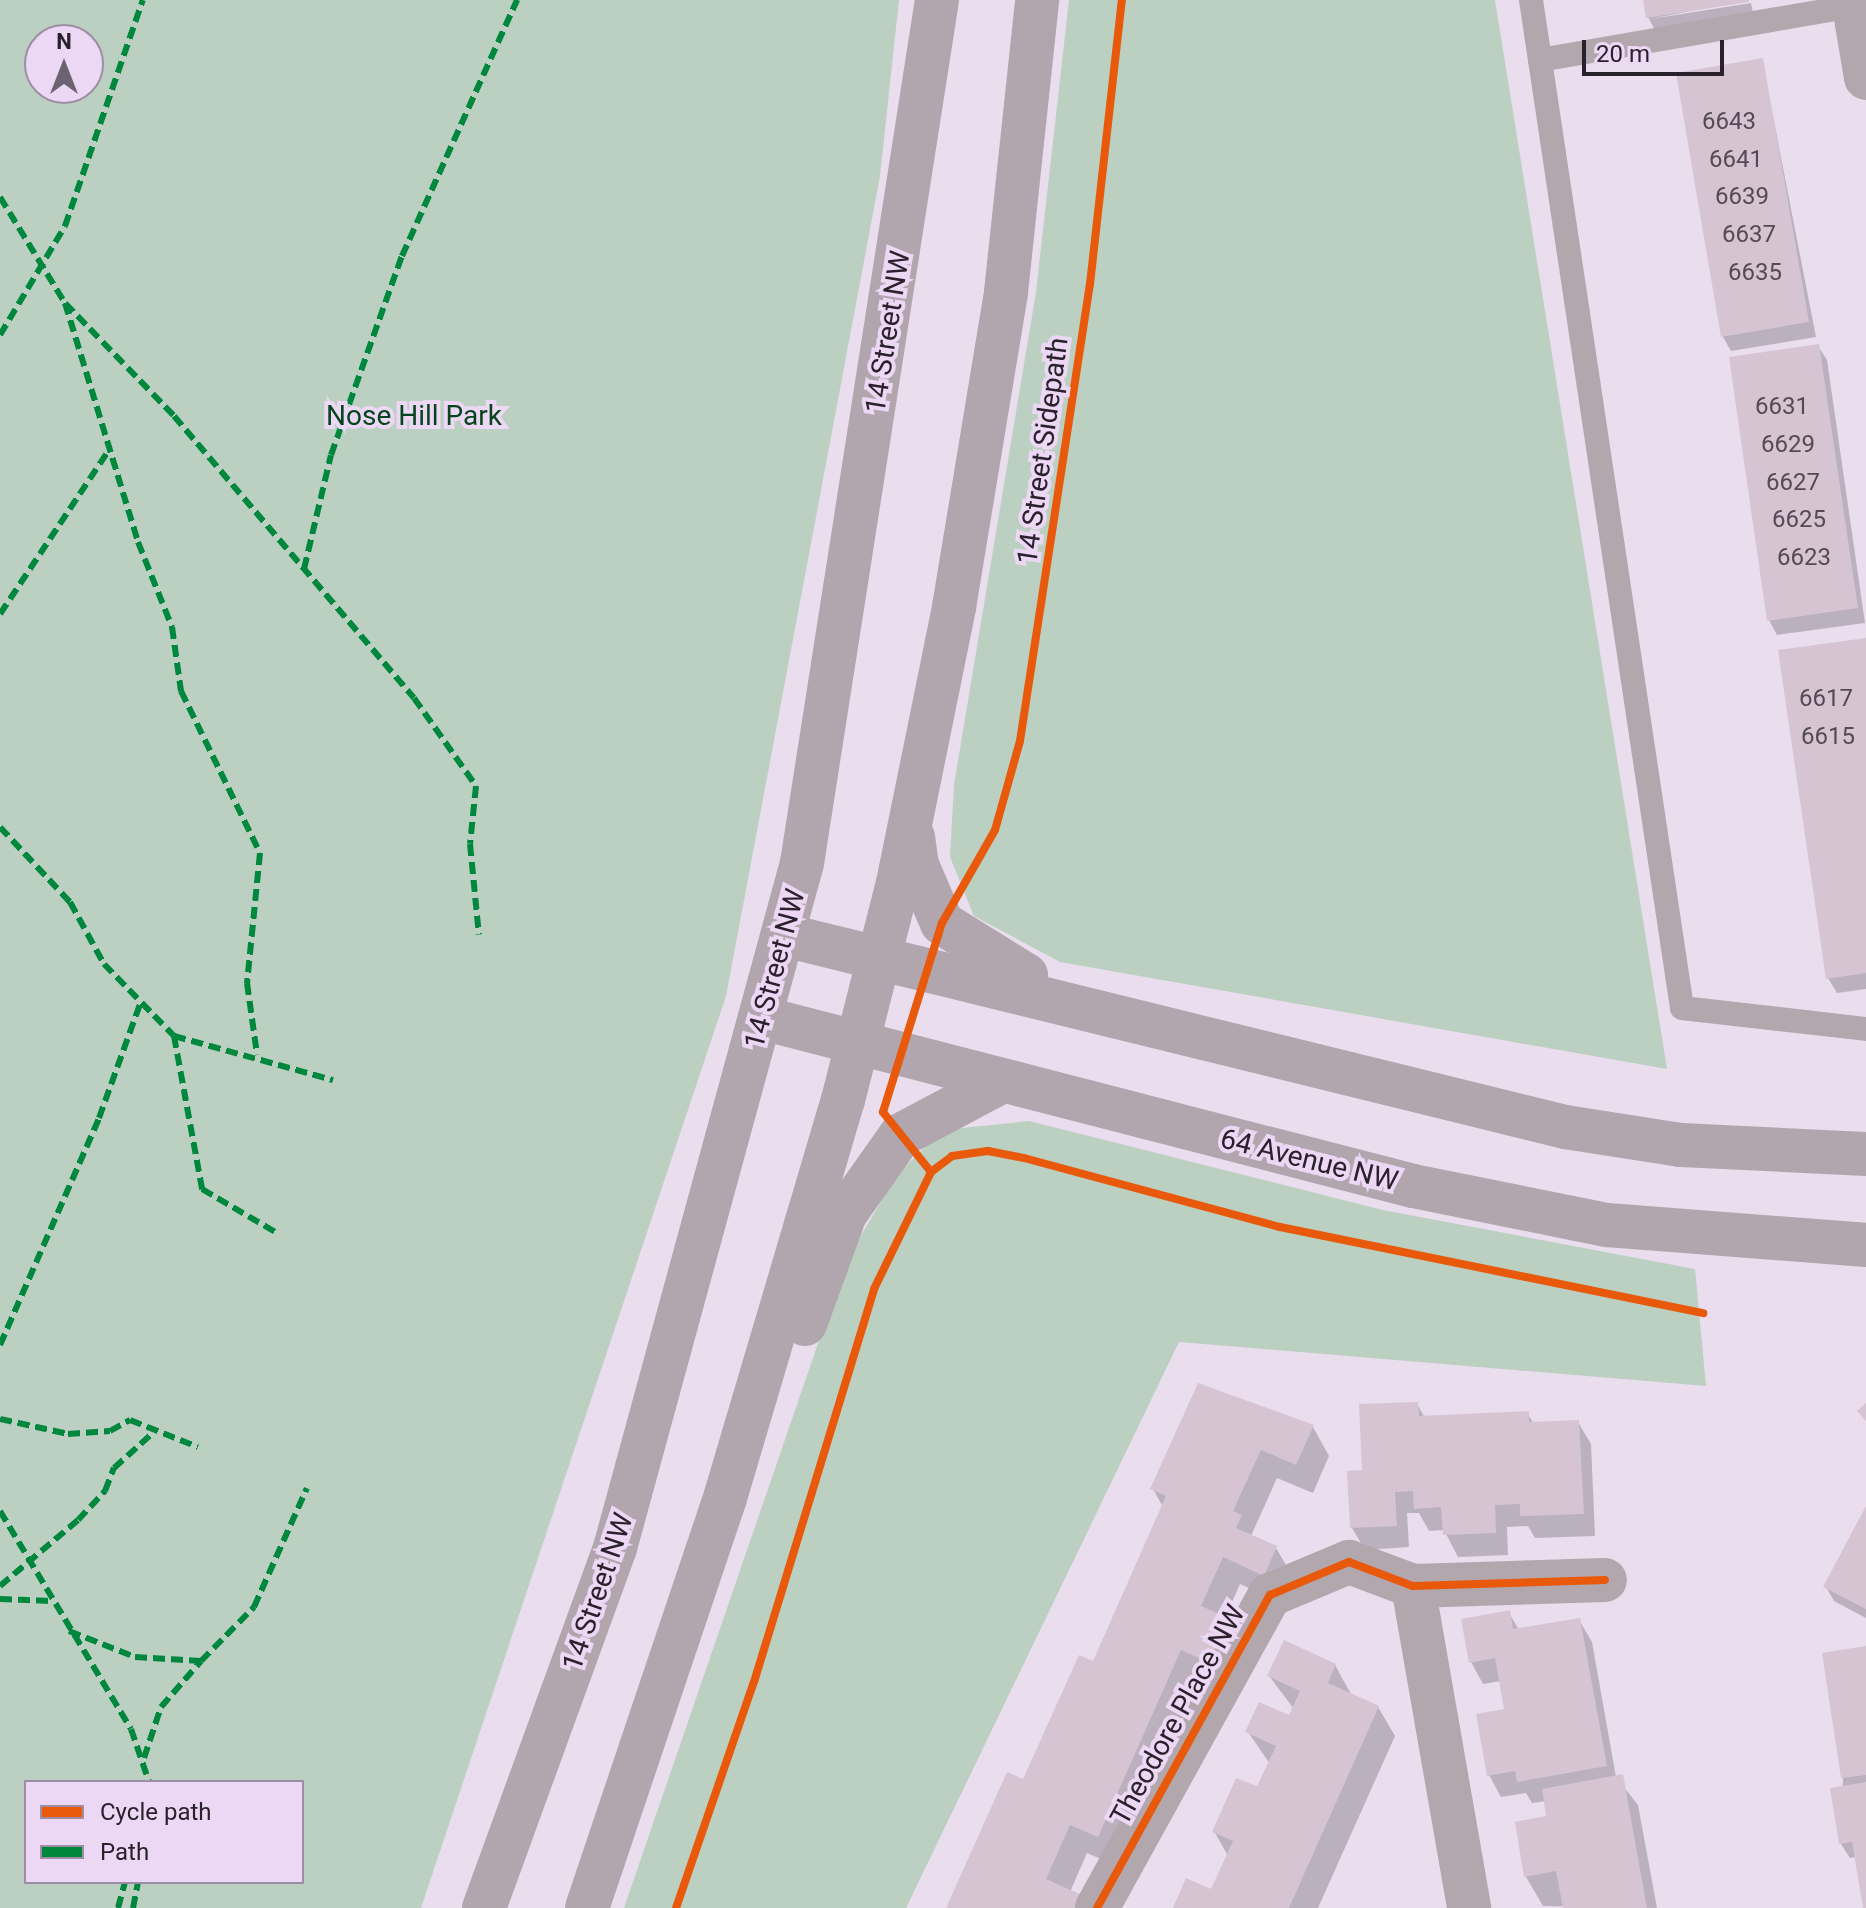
<!DOCTYPE html>
<style>
body{margin:0}
#map{position:relative;width:1866px;height:1908px;overflow:hidden;background:#e9ddee;font-family:Roboto,sans-serif}
div>[style]{position:absolute}
.green>*{inset:0;background:#bbd0c1}
.shadow>*{inset:0;background:#0003}
.building>*{inset:0;background:#d6c4d2}
.lane>*{height:24px;margin:-12px;padding:0 12px;transform-origin:12px;border-radius:12px;background:#b2a7ad}
.street>*{height:44px;margin:-22px;padding:0 22px;transform-origin:22px;border-radius:22px;background:#b2a7ad}
.secondary>*{height:44px;margin:-22px;padding:0 22px;transform-origin:22px;border-radius:22px;background:#b2a6ae}
.quiet>*{height:6px;margin-top:-3px;transform-origin:0;background:repeating-linear-gradient(90deg,#00873e 0 12px,transparent 0 18px)}
.cycleway>*{height:8px;margin:-4px;padding:0 4px;transform-origin:4px;border-radius:4px;background:#e8590c}
span{translate:-50% -50%;white-space:nowrap;text-align:center;line-height:1.15;-webkit-text-stroke:8px #ecd7f4;paint-order:stroke}
.number-label{font-size:24px;color:#544a56}
.number-label span{-webkit-text-stroke-width:0}
.street-label{font-size:28px;color:#29212c}
.park-label{font-size:28px;color:#05451b}
.legend{position:absolute;left:24px;top:1780px;width:280px;height:104px;box-sizing:border-box;background:#ecd7f4;border:2px solid #9e8ea4;margin:0;padding:10px 14px;list-style:none;font-size:24px;color:#29212c}
.legend li{display:flex;align-items:center;gap:16px;height:40px}
.legend b{width:40px;border:2px solid #9e8ea4}
.north{position:absolute;left:24px;top:24px;width:80px;height:80px;box-sizing:border-box;background:#ecd7f4;border:2px solid #9e8ea4;border-radius:50%;rotate:0deg;font-size:22px;font-weight:700;line-height:32px;text-align:center;color:#29212c}
.north::after{content:'';display:block;margin:auto;width:28px;height:36px;background:#6c6370;clip-path:polygon(50% 0,100% 100%,50% 72%,0 100%)}
.scale{position:absolute;left:1582px;top:40px;width:142px;height:36px;box-sizing:border-box;border:4px solid #29212c;border-top:0;padding-left:10px;font-size:24px;line-height:28px;white-space:nowrap;color:#29212c;-webkit-text-stroke:6px #ecd7f4;paint-order:stroke}
</style>
<div id="map">
<div class="green">
<i style="clip-path:polygon(evenodd,0 0,899px 0,880px 176px,726px 996px,421px 1908px,0 1908px,0 0,88px 40px,88px 88px,40px 88px,40px 40px,88px 40px,0 0,302px 1782px,302px 1882px,26px 1882px,26px 1782px,302px 1782px)"></i>
<i style="clip-path:polygon(1069px 0,1495px 0,1667px 1069px,1060px 962px,974px 916px,950px 857px,954px 785px,1036px 292px)"></i>
<i style="clip-path:polygon(1029px 1121px,1383px 1210px,1695px 1269px,1706px 1386px,1179px 1342px,906px 1908px,624px 1908px,847px 1259px,897px 1175px,942px 1130px)"></i>
</div>
<div class="shadow">
<i style="clip-path:polygon(1645px 0,1747px 0,1650px 19px,1751px 3px,1754px 17px,1656px 32px,1648px 17px)"></i>
<i style="clip-path:polygon(1762px 60px,1816px 337px,1731px 351px,1723px 337px)"></i>
<i style="clip-path:polygon(1818px 346px,1827px 360px,1865px 623px,1777px 635px,1769px 620px)"></i>
<i style="clip-path:polygon(1866px 640px,1866px 989px,1837px 993px,1828px 978px)"></i>
<i style="clip-path:polygon(1417px 1404px,1425px 1418px,1527px 1413px,1534px 1424px,1578px 1422px,1591px 1444px,1595px 1536px,1535px 1538px,1528px 1526px,1507px 1527px,1508px 1555px,1458px 1557px,1444px 1530px,1429px 1531px,1419px 1513px,1407px 1513px,1409px 1547px,1365px 1550px,1352px 1528px,1365px 1472px)"></i>
<i style="clip-path:polygon(1313px 1427px,1329px 1456px,1313px 1493px,1277px 1478px,1251px 1536px,1276px 1548px,1293px 1577px,1281px 1603px,1240px 1584px,1225px 1618px,1234px 1694px,1198px 1678px,1114px 1865px,1087px 1853px,1070px 1892px,948px 1908px,1094px 1664px,1163px 1507px,1153px 1489px)"></i>
<i style="clip-path:polygon(1866px 1510px,1866px 1618px,1834px 1601px,1826px 1587px)"></i>
<i style="clip-path:polygon(1509px 1613px,1519px 1630px,1579px 1620px,1592px 1642px,1616px 1777px,1638px 1805px,1657px 1908px,1543px 1906px,1526px 1877px,1517px 1824px,1549px 1818px,1546px 1801px,1532px 1803px,1526px 1793px,1501px 1797px,1489px 1775px,1506px 1710px,1501px 1681px,1483px 1684px,1471px 1662px)"></i>
<i style="clip-path:polygon(1866px 1648px,1866px 1908px,1857px 1857px,1850px 1858px,1841px 1844px,1843px 1778px)"></i>
<i style="clip-path:polygon(1335px 1665px,1351px 1694px,1378px 1707px,1395px 1736px,1318px 1908px,1175px 1908px,1212px 1892px,1228px 1856px,1214px 1831px,1258px 1789px,1270px 1764px,1248px 1732px,1290px 1718px,1294px 1709px,1269px 1676px)"></i>
</div>
<div class="building">
<i style="clip-path:polygon(1643px 0,1749px 0,1749px 2px,1646px 18px)"></i>
<i style="clip-path:polygon(1763px 58px,1809px 322px,1721px 337px,1676px 73px)"></i>
<i style="clip-path:polygon(1819px 344px,1858px 608px,1767px 621px,1729px 357px)"></i>
<i style="clip-path:polygon(1866px 638px,1866px 973px,1826px 979px,1778px 650px)"></i>
<i style="clip-path:polygon(1198px 1383px,1314px 1425px,1296px 1465px,1261px 1450px,1233px 1511px,1242px 1515px,1236px 1528px,1277px 1546px,1264px 1576px,1223px 1557px,1201px 1606px,1237px 1622px,1217px 1666px,1181px 1650px,1098px 1837px,1070px 1825px,1046px 1879px,1082px 1895px,1076px 1908px,946px 1908px,1007px 1772px,1023px 1779px,1079px 1655px,1093px 1661px,1166px 1496px,1150px 1489px)"></i>
<i style="clip-path:polygon(1418px 1402px,1419px 1416px,1529px 1411px,1529px 1422px,1579px 1420px,1584px 1514px,1520px 1516px,1520px 1504px,1495px 1505px,1496px 1533px,1443px 1535px,1441px 1507px,1414px 1509px,1413px 1491px,1395px 1492px,1397px 1526px,1350px 1528px,1347px 1471px,1362px 1470px,1359px 1404px)"></i>
<i style="clip-path:polygon(1866px 1403px,1866px 1421px,1857px 1411px)"></i>
<i style="clip-path:polygon(1866px 1506px,1866px 1609px,1823px 1587px)"></i>
<i style="clip-path:polygon(1510px 1610px,1513px 1629px,1580px 1618px,1607px 1766px,1517px 1782px,1515px 1771px,1487px 1776px,1476px 1714px,1504px 1709px,1495px 1658px,1469px 1663px,1461px 1619px)"></i>
<i style="clip-path:polygon(1284px 1640px,1336px 1664px,1328px 1683px,1379px 1706px,1289px 1908px,1173px 1908px,1186px 1878px,1211px 1889px,1233px 1841px,1212px 1832px,1236px 1778px,1257px 1786px,1276px 1746px,1245px 1732px,1259px 1702px,1289px 1715px,1300px 1691px,1267px 1676px)"></i>
<i style="clip-path:polygon(1866px 1646px,1866px 1775px,1841px 1778px,1822px 1653px)"></i>
<i style="clip-path:polygon(1623px 1774px,1647px 1908px,1563px 1908px,1556px 1871px,1524px 1877px,1515px 1822px,1546px 1816px,1542px 1789px)"></i>
<i style="clip-path:polygon(1866px 1782px,1866px 1908px,1863px 1908px,1852px 1842px,1839px 1844px,1830px 1788px)"></i>
</div>
<div class="lane">
<i style="left:1531px;top:0;width:1019px;rotate:81.48deg"></i>
<i style="left:1682px;top:1008px;width:185px;rotate:6.5deg"></i>
<i style="left:1540px;top:60px;width:319px;rotate:-9.8deg"></i>
</div>
<div class="street">
<i style="left:1853px;top:0;width:79px;rotate:80.5deg"></i>
<i style="left:1413px;top:1586px;width:327px;rotate:80.1deg"></i>
<i style="left:1097px;top:1908px;width:358px;rotate:-61.1deg"></i>
<i style="left:1270px;top:1595px;width:86px;rotate:-22.7deg"></i>
<i style="left:1349px;top:1562px;width:68px;rotate:20.6deg"></i>
<i style="left:1413px;top:1586px;width:192px;rotate:-1.8deg"></i>
</div>
<div class="secondary">
<i style="left:913px;top:837px;width:28px;rotate:82deg"></i>
<i style="left:917px;top:865px;width:63px;rotate:66.7deg"></i>
<i style="left:942px;top:923px;width:99px;rotate:31.8deg"></i>
<i style="left:784px;top:935px;width:804px;rotate:13.81deg"></i>
<i style="left:1565px;top:1127px;width:117px;rotate:8.8deg"></i>
<i style="left:1681px;top:1145px;width:185px;rotate:2.8deg"></i>
<i style="left:762px;top:1018px;width:672px;rotate:14.47deg"></i>
<i style="left:1413px;top:1186px;width:198px;rotate:11.4deg"></i>
<i style="left:1607px;top:1225px;width:260px;rotate:4.4deg"></i>
<i style="left:805px;top:1324px;width:117px;rotate:-70deg"></i>
<i style="left:845px;top:1214px;width:97px;rotate:-54.7deg"></i>
<i style="left:901px;top:1135px;width:111px;rotate:-28deg"></i>
<i style="left:484px;top:1908px;width:383px;rotate:-70deg"></i>
<i style="left:615px;top:1548px;width:710px;rotate:-74.73deg"></i>
<i style="left:802px;top:863px;width:873px;rotate:-81.11deg"></i>
<i style="left:587px;top:1908px;width:433px;rotate:-71.4deg"></i>
<i style="left:725px;top:1498px;width:415px;rotate:-73.5deg"></i>
<i style="left:843px;top:1100px;width:224px;rotate:-75.8deg"></i>
<i style="left:898px;top:883px;width:282px;rotate:-78.5deg"></i>
<i style="left:954px;top:607px;width:319px;rotate:-80.6deg"></i>
<i style="left:1006px;top:292px;width:294px;rotate:-83.9deg"></i>
</div>
<div class="quiet">
<i style="left:0;top:197px;width:124px;rotate:58.5deg"></i>
<i style="left:65px;top:303px;width:250px;rotate:73deg"></i>
<i style="left:138px;top:542px;width:92px;rotate:68.2deg"></i>
<i style="left:172px;top:627px;width:65px;rotate:82deg"></i>
<i style="left:181px;top:691px;width:180px;rotate:64deg"></i>
<i style="left:260px;top:853px;width:131px;rotate:95.7deg"></i>
<i style="left:247px;top:983px;width:72px;rotate:82deg"></i>
<i style="left:65px;top:303px;width:157px;rotate:46deg"></i>
<i style="left:174px;top:416px;width:370px;rotate:49.6deg"></i>
<i style="left:414px;top:698px;width:108px;rotate:54.8deg"></i>
<i style="left:476px;top:786px;width:58px;rotate:95.9deg"></i>
<i style="left:470px;top:844px;width:91px;rotate:84.4deg"></i>
<i style="left:0;top:335px;width:127px;rotate:-59.2deg"></i>
<i style="left:65px;top:226px;width:239px;rotate:-71deg"></i>
<i style="left:304px;top:569px;width:117px;rotate:-76.7deg"></i>
<i style="left:331px;top:455px;width:211px;rotate:-70.4deg"></i>
<i style="left:402px;top:256px;width:281px;rotate:-65.8deg"></i>
<i style="left:0;top:614px;width:197px;rotate:-56.4deg"></i>
<i style="left:0;top:827px;width:103px;rotate:47deg"></i>
<i style="left:70px;top:902px;width:71px;rotate:61.3deg"></i>
<i style="left:104px;top:964px;width:100px;rotate:45.8deg"></i>
<i style="left:174px;top:1036px;width:156px;rotate:79.6deg"></i>
<i style="left:202px;top:1189px;width:87px;rotate:30.4deg"></i>
<i style="left:174px;top:1036px;width:165px;rotate:15.5deg"></i>
<i style="left:0;top:1345px;width:248px;rotate:-66.4deg"></i>
<i style="left:99px;top:1118px;width:121px;rotate:-70.2deg"></i>
<i style="left:0;top:1419px;width:70px;rotate:12.4deg"></i>
<i style="left:68px;top:1434px;width:42px;rotate:-4.1deg"></i>
<i style="left:110px;top:1431px;width:23px;rotate:-29deg"></i>
<i style="left:130px;top:1420px;width:73px;rotate:21.7deg"></i>
<i style="left:0;top:1511px;width:254px;rotate:59deg"></i>
<i style="left:131px;top:1729px;width:56px;rotate:71.2deg"></i>
<i style="left:0;top:1586px;width:102px;rotate:-40.2deg"></i>
<i style="left:78px;top:1520px;width:40px;rotate:-47deg"></i>
<i style="left:105px;top:1491px;width:25px;rotate:-69deg"></i>
<i style="left:114px;top:1468px;width:55px;rotate:-42.1deg"></i>
<i style="left:0;top:1599px;width:52px;rotate:2.2deg"></i>
<i style="left:69px;top:1631px;width:71px;rotate:21.5deg"></i>
<i style="left:135px;top:1657px;width:66px;rotate:3.5deg"></i>
<i style="left:201px;top:1661px;width:76px;rotate:-45.5deg"></i>
<i style="left:254px;top:1607px;width:130px;rotate:-66deg"></i>
<i style="left:144px;top:1758px;width:54px;rotate:-71.6deg"></i>
<i style="left:161px;top:1707px;width:61px;rotate:-49deg"></i>
<i style="left:118px;top:1908px;width:27px;rotate:-75deg"></i>
<i style="left:133px;top:1908px;width:26px;rotate:-79deg"></i>
</div>
<div class="cycleway">
<i style="left:931px;top:1172px;width:77px;rotate:-128.7deg"></i>
<i style="left:883px;top:1112px;width:198px;rotate:-72.7deg"></i>
<i style="left:942px;top:923px;width:107px;rotate:-60.3deg"></i>
<i style="left:995px;top:830px;width:92px;rotate:-74.3deg"></i>
<i style="left:1020px;top:741px;width:462px;rotate:-81.3deg"></i>
<i style="left:1090px;top:284px;width:286px;rotate:-83.6deg"></i>
<i style="left:676px;top:1908px;width:239px;rotate:-71deg"></i>
<i style="left:754px;top:1682px;width:411px;rotate:-73deg"></i>
<i style="left:874px;top:1289px;width:130px;rotate:-64deg"></i>
<i style="left:931px;top:1172px;width:26px;rotate:-37deg"></i>
<i style="left:952px;top:1156px;width:36px;rotate:-8deg"></i>
<i style="left:988px;top:1151px;width:37px;rotate:11deg"></i>
<i style="left:1024px;top:1158px;width:265px;rotate:15.1deg"></i>
<i style="left:1280px;top:1227px;width:432px;rotate:11.5deg"></i>
<i style="left:1097px;top:1908px;width:358px;rotate:-61.1deg"></i>
<i style="left:1270px;top:1595px;width:86px;rotate:-22.7deg"></i>
<i style="left:1349px;top:1562px;width:68px;rotate:20.6deg"></i>
<i style="left:1413px;top:1586px;width:192px;rotate:-1.8deg"></i>
</div>
<div class="number-label">
<span style="left:1729px;top:122px">6643</span>
<span style="left:1736px;top:160px">6641</span>
<span style="left:1742px;top:197px">6639</span>
<span style="left:1749px;top:235px">6637</span>
<span style="left:1755px;top:273px">6635</span>
<span style="left:1782px;top:407px">6631</span>
<span style="left:1788px;top:445px">6629</span>
<span style="left:1793px;top:483px">6627</span>
<span style="left:1799px;top:520px">6625</span>
<span style="left:1804px;top:558px">6623</span>
<span style="left:1826px;top:699px">6617</span>
<span style="left:1828px;top:737px">6615</span>
</div>
<div class="street-label">
<span style="left:888px;top:332px;rotate:-81deg">14 Street NW</span>
<span style="left:1043px;top:451px;rotate:-82deg">14 Street Sidepath</span>
<span style="left:775px;top:969px;rotate:-75deg">14 Street NW</span>
<span style="left:1309px;top:1160px;rotate:14deg">64 Avenue NW</span>
<span style="left:598px;top:1592px;rotate:-71deg">14 Street NW</span>
<span style="left:1178px;top:1715px;rotate:-61deg">Theodore Place NW</span>
</div>
<div class="park-label">
<span style="left:414px;top:416px">Nose Hill Park</span>
</div>
<ul class="legend">
<li><b style="height:10px;background:#e8590c"></b>Cycle path</li>
<li><b style="height:10px;background:#00873e"></b>Path</li>
</ul>
<div class="north">N</div>
<div class="scale">20 m</div>
</div>
